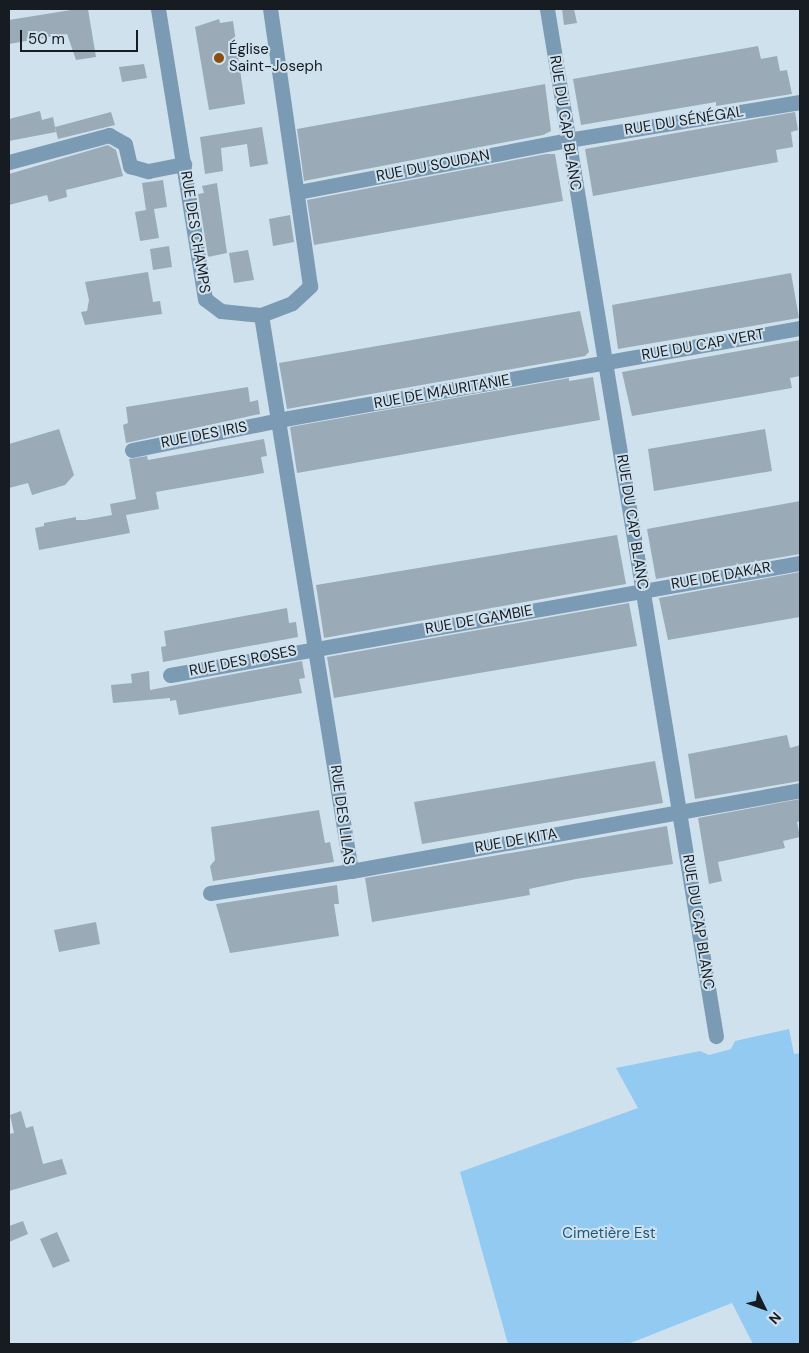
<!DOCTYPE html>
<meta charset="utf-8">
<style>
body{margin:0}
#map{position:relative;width:809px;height:1353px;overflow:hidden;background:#d0e1ee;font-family:"DM Sans",sans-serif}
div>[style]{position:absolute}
.green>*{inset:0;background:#92caf1}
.building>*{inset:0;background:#9aabb7}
.street>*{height:15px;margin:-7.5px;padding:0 7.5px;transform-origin:7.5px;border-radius:7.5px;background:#7a9bb3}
.dots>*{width:14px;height:14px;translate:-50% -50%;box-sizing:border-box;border:2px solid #d0e1ee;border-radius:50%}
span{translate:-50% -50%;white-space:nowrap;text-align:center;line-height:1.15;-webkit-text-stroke:4px #d0e1ee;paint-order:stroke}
.poi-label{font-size:15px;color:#161c21}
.left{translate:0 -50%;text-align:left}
.street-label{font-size:15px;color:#161c21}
.park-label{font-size:15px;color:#1b597f}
.frame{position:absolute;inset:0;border:10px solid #161c21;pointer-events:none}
.north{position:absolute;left:739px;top:1283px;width:50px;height:50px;-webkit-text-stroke:4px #d0e1ee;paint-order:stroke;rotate:132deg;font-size:14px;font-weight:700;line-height:20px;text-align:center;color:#161c21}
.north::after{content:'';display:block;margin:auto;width:18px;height:22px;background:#161c21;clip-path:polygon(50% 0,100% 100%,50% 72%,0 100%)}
.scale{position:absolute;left:20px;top:30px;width:118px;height:22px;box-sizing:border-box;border:2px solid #161c21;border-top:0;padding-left:6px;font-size:15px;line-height:18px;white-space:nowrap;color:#161c21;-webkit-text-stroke:4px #d0e1ee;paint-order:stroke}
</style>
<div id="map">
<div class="green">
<i style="clip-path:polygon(789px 1029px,794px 1054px,800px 1053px,800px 1344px,753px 1344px,732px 1303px,628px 1344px,508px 1344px,460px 1172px,638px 1108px,616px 1068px,700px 1051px,709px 1055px,731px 1049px,735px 1041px)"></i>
</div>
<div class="building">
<i style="clip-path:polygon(77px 9px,88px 9px,96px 57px,76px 60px,67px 34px,9px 44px,9px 20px)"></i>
<i style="clip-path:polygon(562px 9px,574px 9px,577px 23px,564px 25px)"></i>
<i style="clip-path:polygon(219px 19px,220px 23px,233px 21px,245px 104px,209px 110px,195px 27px)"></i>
<i style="clip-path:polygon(758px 46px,761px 59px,777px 56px,780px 71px,787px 70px,792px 94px,716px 106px,716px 102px,581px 125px,573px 79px)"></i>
<i style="clip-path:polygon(144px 64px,147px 78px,122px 82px,119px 67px)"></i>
<i style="clip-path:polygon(545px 84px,551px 131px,543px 135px,304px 181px,297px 129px)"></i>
<i style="clip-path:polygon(40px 111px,42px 120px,53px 117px,56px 132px,9px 141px,9px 119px)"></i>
<i style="clip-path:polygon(111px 112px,115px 125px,58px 139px,55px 127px)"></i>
<i style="clip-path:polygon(795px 112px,798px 130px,791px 132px,793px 147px,776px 150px,778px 162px,593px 196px,585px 149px)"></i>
<i style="clip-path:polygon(262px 127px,268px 164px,250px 167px,247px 144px,221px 148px,223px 171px,205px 174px,200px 137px)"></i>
<i style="clip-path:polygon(108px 145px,116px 150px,123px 176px,66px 190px,67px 197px,49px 202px,47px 195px,9px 205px,9px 174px)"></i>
<i style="clip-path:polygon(546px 154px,555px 154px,563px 201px,314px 245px,307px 200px)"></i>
<i style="clip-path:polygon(163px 180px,167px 207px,154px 209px,159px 238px,140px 241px,135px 212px,151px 209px,146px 210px,142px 183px)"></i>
<i style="clip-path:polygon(217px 183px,227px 253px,208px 257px,198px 194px,204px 193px,202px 186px)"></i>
<i style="clip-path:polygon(290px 215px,294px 242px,273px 246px,269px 219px)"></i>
<i style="clip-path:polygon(169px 246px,172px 267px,153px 270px,150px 249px)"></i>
<i style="clip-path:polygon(248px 250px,254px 280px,234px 283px,229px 253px)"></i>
<i style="clip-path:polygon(148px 272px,153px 302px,160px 301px,162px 314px,85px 325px,81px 312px,87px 311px,89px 300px,85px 282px)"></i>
<i style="clip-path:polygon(791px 273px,799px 318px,618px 349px,612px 305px)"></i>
<i style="clip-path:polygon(580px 311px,589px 352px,585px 356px,287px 409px,279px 363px)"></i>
<i style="clip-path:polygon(800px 340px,800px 376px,790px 378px,792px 388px,632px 416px,622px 372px)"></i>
<i style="clip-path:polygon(593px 377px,600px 420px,297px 473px,290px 427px,569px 378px,569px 381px)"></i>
<i style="clip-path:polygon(248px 387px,250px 402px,258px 400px,260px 414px,126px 443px,123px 425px,128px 423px,126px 407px)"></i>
<i style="clip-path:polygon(59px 429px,74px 475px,65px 485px,32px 495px,28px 483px,9px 488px,9px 444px)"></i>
<i style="clip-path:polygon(765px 429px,772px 471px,654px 491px,648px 449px)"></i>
<i style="clip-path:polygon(264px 439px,267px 456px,261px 457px,264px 473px,156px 492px,159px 509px,126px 515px,130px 533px,39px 550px,35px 528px,44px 526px,44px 523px,76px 517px,76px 520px,85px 520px,112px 515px,110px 504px,136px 499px,129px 459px,147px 456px,148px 460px)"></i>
<i style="clip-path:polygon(800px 501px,800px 554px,656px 579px,647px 529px)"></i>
<i style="clip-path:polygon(617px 535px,626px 584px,324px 638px,316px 585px)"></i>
<i style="clip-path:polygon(800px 572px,800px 617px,668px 640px,659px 598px)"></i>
<i style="clip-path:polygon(629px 603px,637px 646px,334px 698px,327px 657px)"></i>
<i style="clip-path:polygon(287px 608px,289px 623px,296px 622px,298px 637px,163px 662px,161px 647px,166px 646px,164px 631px)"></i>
<i style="clip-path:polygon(302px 661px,305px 678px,299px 679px,302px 693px,179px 715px,176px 700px,170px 701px,170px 698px,113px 703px,111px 685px,132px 683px,131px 674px,149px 671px,150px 690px)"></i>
<i style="clip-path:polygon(787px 735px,790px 748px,800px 745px,800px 781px,695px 799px,688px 754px)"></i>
<i style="clip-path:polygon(655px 761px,663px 803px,422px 844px,414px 802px)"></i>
<i style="clip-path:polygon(800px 799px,800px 821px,797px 822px,800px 837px,783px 841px,785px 848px,718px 862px,722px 881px,709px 884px,698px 818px)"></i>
<i style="clip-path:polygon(319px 810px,325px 843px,330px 842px,334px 862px,213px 881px,210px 866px,215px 860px,211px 827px)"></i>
<i style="clip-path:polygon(667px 826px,673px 864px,576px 879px,529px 889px,530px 895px,372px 922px,365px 878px)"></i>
<i style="clip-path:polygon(337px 885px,339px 904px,334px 904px,339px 936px,230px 953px,216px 904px)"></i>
<i style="clip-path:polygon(96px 922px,100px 944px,59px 952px,54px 930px)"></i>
<i style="clip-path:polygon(21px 1111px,26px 1128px,33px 1126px,43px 1164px,62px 1159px,67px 1174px,9px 1191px,9px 1134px,14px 1133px,10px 1115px)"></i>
<i style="clip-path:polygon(23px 1221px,28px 1234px,9px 1242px,9px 1226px)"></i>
<i style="clip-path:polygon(57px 1232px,70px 1261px,53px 1268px,40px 1239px)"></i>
</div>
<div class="street">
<i style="left:158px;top:9px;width:294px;rotate:80.8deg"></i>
<i style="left:205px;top:299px;width:20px;rotate:37deg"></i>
<i style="left:221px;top:311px;width:40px;rotate:5.7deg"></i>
<i style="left:261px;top:315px;width:33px;rotate:-21deg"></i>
<i style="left:292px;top:303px;width:25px;rotate:-43deg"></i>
<i style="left:310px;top:286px;width:280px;rotate:-98.2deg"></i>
<i style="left:547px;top:9px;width:1041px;rotate:80.66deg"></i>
<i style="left:9px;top:162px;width:104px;rotate:-15.1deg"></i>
<i style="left:109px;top:135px;width:18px;rotate:29deg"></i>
<i style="left:125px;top:144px;width:23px;rotate:77deg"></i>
<i style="left:130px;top:166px;width:19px;rotate:16deg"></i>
<i style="left:148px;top:171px;width:37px;rotate:-11deg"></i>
<i style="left:298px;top:192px;width:275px;rotate:-10.9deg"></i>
<i style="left:568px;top:140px;width:235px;rotate:-9.3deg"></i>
<i style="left:261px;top:315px;width:563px;rotate:80.81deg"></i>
<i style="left:132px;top:450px;width:160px;rotate:-11.5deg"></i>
<i style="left:289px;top:418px;width:519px;rotate:-9.99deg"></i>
<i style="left:170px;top:675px;width:640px;rotate:-10.08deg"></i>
<i style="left:210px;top:893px;width:143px;rotate:-8.9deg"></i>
<i style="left:351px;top:871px;width:456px;rotate:-10.2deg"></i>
</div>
<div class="dots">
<i style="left:219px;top:58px;background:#8a4d0d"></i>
</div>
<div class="poi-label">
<span class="left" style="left:229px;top:58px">Église<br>Saint-Joseph</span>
</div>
<div class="street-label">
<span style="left:684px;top:121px;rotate:-9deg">RUE DU SÉNÉGAL</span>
<span style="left:565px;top:123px;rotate:81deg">RUE DU CAP BLANC</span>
<span style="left:433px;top:166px;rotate:-11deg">RUE DU SOUDAN</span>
<span style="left:195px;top:232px;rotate:81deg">RUE DES CHAMPS</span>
<span style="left:703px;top:345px;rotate:-10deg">RUE DU CAP VERT</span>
<span style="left:442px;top:392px;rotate:-10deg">RUE DE MAURITANIE</span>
<span style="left:204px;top:435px;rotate:-11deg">RUE DES IRIS</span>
<span style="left:632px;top:522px;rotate:81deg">RUE DU CAP BLANC</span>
<span style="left:721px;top:576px;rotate:-10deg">RUE DE DAKAR</span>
<span style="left:479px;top:620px;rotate:-10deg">RUE DE GAMBIE</span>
<span style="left:243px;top:661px;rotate:-11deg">RUE DES ROSES</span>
<span style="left:342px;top:815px;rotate:82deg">RUE DES LILAS</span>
<span style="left:516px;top:841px;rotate:-10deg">RUE DE KITA</span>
<span style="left:698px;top:922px;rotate:81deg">RUE DU CAP BLANC</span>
</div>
<div class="park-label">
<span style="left:609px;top:1234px">Cimetière Est</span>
</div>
<div class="frame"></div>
<div class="north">N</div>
<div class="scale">50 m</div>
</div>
